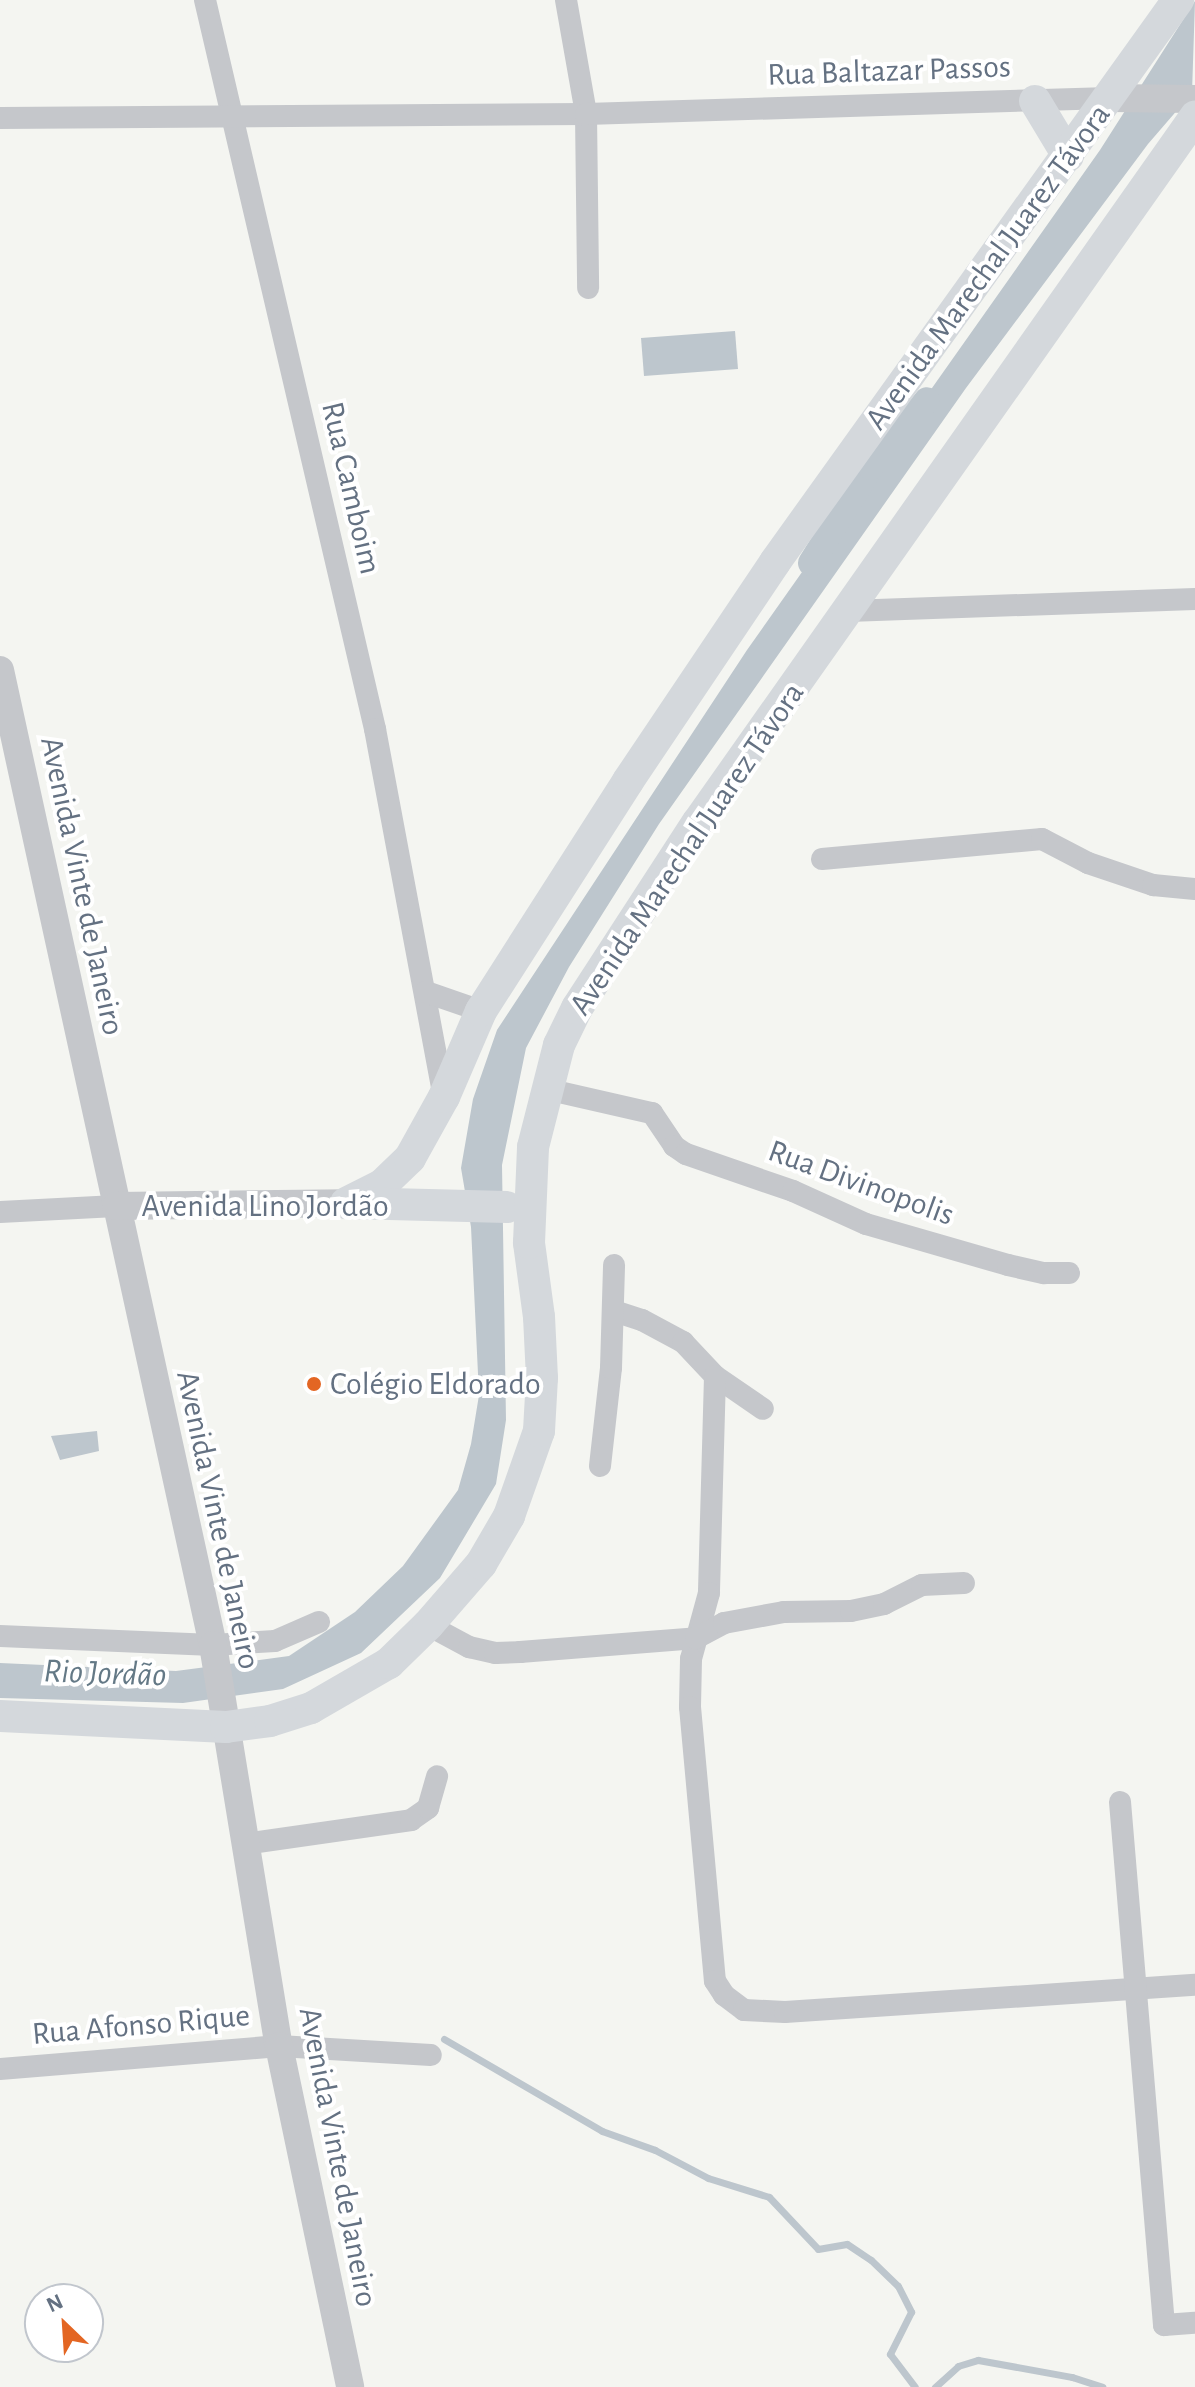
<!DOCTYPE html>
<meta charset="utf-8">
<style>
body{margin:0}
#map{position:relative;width:1195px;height:2387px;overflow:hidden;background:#f4f5f1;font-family:"Alegreya Sans",sans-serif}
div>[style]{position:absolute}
.water>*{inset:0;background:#bdc6cd}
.stream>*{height:7px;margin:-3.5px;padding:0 3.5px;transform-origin:3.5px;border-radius:3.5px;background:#bdc6cd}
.canal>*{height:26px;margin:-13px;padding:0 13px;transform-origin:13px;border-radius:13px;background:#bdc6cd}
.minor>*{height:22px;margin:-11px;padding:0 11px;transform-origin:11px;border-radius:11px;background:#c5c7cb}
.tertiary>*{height:28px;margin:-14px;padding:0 14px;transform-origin:14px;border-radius:14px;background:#c5c7cb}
.secondary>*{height:32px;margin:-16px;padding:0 16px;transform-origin:16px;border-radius:16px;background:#d4d8dc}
.dots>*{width:22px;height:22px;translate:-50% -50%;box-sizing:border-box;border:4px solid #fff;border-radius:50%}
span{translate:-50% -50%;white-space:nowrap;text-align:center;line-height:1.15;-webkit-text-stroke:8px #fff;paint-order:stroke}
.street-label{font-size:32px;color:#647182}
.poi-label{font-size:32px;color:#647182}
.left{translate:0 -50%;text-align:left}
.water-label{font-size:34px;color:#647986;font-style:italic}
.north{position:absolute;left:24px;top:2283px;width:80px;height:80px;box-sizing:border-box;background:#fff;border:2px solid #c1c6cd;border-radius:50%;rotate:335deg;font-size:22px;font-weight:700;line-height:32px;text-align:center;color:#647182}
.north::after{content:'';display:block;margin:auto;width:28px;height:36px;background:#e36623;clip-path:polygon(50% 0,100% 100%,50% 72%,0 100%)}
</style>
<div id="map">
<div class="water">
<i style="clip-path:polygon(1195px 1px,1192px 93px,1148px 144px,966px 388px,659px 824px,569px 967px,526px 1048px,502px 1165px,506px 1420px,496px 1484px,440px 1578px,361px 1653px,283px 1689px,183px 1703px,0 1698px,0 1663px,176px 1671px,289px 1656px,355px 1612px,403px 1566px,458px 1490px,471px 1444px,479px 1395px,471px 1227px,461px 1168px,473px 1099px,497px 1030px,747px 650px,1100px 150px)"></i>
<i style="clip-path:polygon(735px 331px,738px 369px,644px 376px,641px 338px)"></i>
<i style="clip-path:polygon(97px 1431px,99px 1451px,60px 1460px,51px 1436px)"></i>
</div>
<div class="stream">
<i style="left:444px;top:2039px;width:183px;rotate:30.2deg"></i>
<i style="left:602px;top:2131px;width:56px;rotate:19.7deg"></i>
<i style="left:655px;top:2150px;width:60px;rotate:27.8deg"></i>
<i style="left:708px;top:2178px;width:64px;rotate:17.3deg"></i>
<i style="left:769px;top:2197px;width:71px;rotate:46.7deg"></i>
<i style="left:818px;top:2249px;width:29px;rotate:-10deg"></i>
<i style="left:847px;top:2244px;width:29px;rotate:34deg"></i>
<i style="left:871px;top:2260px;width:37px;rotate:44deg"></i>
<i style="left:898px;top:2286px;width:29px;rotate:63deg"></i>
<i style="left:911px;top:2312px;width:47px;rotate:116.6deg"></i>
<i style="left:890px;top:2354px;width:41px;rotate:52.9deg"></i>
<i style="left:935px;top:2387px;width:31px;rotate:-42deg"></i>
<i style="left:958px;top:2366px;width:21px;rotate:-17deg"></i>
<i style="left:978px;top:2360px;width:96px;rotate:10.3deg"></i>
<i style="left:1072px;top:2377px;width:32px;rotate:18deg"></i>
</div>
<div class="canal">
<i style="left:811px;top:563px;width:113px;rotate:-58deg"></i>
<i style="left:871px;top:467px;width:87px;rotate:-50.1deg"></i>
</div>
<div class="minor">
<i style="left:205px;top:0;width:749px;rotate:76.87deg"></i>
<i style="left:375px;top:729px;width:374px;rotate:79.4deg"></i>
<i style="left:566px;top:0;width:116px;rotate:80deg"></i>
<i style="left:586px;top:114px;width:174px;rotate:89.3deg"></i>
<i style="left:0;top:118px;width:586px;rotate:-0.39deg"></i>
<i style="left:586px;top:114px;width:524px;rotate:-1.75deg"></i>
<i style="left:848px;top:611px;width:347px;rotate:-2deg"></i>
<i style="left:822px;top:859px;width:221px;rotate:-5.2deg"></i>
<i style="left:1042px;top:839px;width:52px;rotate:27.6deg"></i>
<i style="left:1088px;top:863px;width:69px;rotate:18.7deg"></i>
<i style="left:1153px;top:885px;width:42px;rotate:5.4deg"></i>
<i style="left:426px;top:992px;width:58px;rotate:19.1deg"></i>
<i style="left:546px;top:1089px;width:109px;rotate:12.8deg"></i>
<i style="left:652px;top:1113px;width:40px;rotate:56deg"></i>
<i style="left:674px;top:1146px;width:14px;rotate:34deg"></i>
<i style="left:686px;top:1154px;width:113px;rotate:19.1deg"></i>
<i style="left:793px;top:1191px;width:80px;rotate:24.3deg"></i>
<i style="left:866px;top:1224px;width:148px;rotate:16.1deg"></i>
<i style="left:1008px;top:1265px;width:37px;rotate:13deg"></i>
<i style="left:1044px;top:1273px;width:25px"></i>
<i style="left:0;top:1212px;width:116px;rotate:-3deg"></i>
<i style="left:614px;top:1311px;width:29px;rotate:18deg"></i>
<i style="left:642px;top:1320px;width:47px;rotate:28.2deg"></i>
<i style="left:683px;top:1342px;width:47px;rotate:46.7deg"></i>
<i style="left:715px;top:1376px;width:58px;rotate:34.5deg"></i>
<i style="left:715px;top:1376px;width:217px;rotate:91.6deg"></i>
<i style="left:709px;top:1593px;width:68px;rotate:105.3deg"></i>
<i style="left:691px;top:1659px;width:48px;rotate:91.2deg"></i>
<i style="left:690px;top:1707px;width:275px;rotate:84.8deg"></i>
<i style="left:715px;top:1981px;width:17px;rotate:57deg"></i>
<i style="left:724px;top:1995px;width:25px;rotate:37deg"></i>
<i style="left:744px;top:2010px;width:41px;rotate:2.8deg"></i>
<i style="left:785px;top:2012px;width:411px;rotate:-3.8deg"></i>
<i style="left:600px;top:1466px;width:99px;rotate:-83.6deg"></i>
<i style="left:611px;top:1368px;width:103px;rotate:-88.3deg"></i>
<i style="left:428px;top:1625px;width:47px;rotate:28.2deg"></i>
<i style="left:469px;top:1647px;width:27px;rotate:13deg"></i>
<i style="left:495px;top:1653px;width:25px;rotate:-2deg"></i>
<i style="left:520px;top:1652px;width:177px;rotate:-4.5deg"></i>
<i style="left:696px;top:1638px;width:32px;rotate:-28deg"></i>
<i style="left:724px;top:1623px;width:61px;rotate:-10.4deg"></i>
<i style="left:784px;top:1612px;width:67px;rotate:-0.9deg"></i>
<i style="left:851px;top:1611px;width:34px;rotate:-12deg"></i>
<i style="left:884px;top:1604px;width:42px;rotate:-26.6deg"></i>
<i style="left:922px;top:1585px;width:42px;rotate:-2.7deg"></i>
<i style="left:0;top:1636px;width:213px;rotate:2.4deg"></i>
<i style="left:213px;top:1645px;width:62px;rotate:-3.7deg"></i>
<i style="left:275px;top:1641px;width:48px;rotate:-23.4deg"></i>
<i style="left:1120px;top:1802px;width:525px;rotate:85.19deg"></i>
<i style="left:1164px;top:2325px;width:31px;rotate:-4deg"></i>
<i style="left:245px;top:1844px;width:168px;rotate:-8.2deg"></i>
<i style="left:411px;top:1820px;width:21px;rotate:-35deg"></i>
<i style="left:428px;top:1808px;width:33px;rotate:-74deg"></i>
<i style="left:0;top:2069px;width:280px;rotate:-4.7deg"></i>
<i style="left:279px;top:2046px;width:152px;rotate:3.4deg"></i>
</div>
<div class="tertiary">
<i style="left:1110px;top:98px;width:85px;rotate:0.7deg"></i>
<i style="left:0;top:670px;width:998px;rotate:77.68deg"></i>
<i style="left:213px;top:1645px;width:406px;rotate:80.7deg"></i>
<i style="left:279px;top:2046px;width:348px;rotate:78.2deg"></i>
<i style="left:116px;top:1206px;width:230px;rotate:-0.7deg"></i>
</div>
<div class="secondary">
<i style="left:1035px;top:101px;width:64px;rotate:59deg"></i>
<i style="left:346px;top:1203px;width:40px;rotate:-26.6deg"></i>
<i style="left:382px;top:1185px;width:39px;rotate:-44deg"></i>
<i style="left:410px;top:1158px;width:70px;rotate:-60.9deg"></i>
<i style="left:444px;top:1097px;width:94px;rotate:-66.7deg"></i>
<i style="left:481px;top:1011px;width:273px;rotate:-57.4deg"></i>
<i style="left:628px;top:781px;width:264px;rotate:-56.1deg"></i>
<i style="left:775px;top:562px;width:692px;rotate:-54.36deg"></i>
<i style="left:350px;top:1203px;width:157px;rotate:1.5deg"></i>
<i style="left:0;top:1716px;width:226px;rotate:2.8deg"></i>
<i style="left:226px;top:1727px;width:44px;rotate:-7.8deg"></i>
<i style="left:270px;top:1721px;width:43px;rotate:-17.6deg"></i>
<i style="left:311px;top:1708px;width:90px;rotate:-30deg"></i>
<i style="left:389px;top:1663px;width:54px;rotate:-44.3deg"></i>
<i style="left:428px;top:1625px;width:81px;rotate:-49deg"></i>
<i style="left:481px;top:1564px;width:56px;rotate:-59.7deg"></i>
<i style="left:509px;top:1516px;width:90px;rotate:-70.6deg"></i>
<i style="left:539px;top:1431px;width:53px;rotate:-86.8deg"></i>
<i style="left:542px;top:1378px;width:61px;rotate:-92.8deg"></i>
<i style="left:539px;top:1317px;width:75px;rotate:-97.7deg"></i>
<i style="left:529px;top:1243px;width:96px;rotate:-87.6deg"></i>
<i style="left:533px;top:1147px;width:105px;rotate:-75.7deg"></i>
<i style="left:559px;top:1045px;width:41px;rotate:-64.1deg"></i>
<i style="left:577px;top:1008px;width:222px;rotate:-57deg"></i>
<i style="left:698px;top:822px;width:863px;rotate:-54.82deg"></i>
</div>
<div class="dots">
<i style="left:314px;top:1384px;background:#e36623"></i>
</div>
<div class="street-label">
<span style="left:889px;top:71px;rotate:-2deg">Rua Baltazar Passos</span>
<span style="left:988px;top:267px;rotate:-54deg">Avenida Marechal Juarez Távora</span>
<span style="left:351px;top:488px;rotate:77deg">Rua Camboim</span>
<span style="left:687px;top:849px;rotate:-56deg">Avenida Marechal Juarez Távora</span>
<span style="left:82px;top:886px;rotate:78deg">Avenida Vinte de Janeiro</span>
<span style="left:861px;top:1183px;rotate:20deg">Rua Divinopolis</span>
<span style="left:265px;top:1206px">Avenida Lino Jordão</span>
<span style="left:218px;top:1520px;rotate:78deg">Avenida Vinte de Janeiro</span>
<span style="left:141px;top:2025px;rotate:-5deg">Rua Afonso Rique</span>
<span style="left:338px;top:2157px;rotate:79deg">Avenida Vinte de Janeiro</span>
</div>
<div class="poi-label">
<span class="left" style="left:330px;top:1384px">Colégio Eldorado</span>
</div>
<div class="water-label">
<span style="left:105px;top:1674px;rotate:2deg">Rio Jordão</span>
</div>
<div class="north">N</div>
</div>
